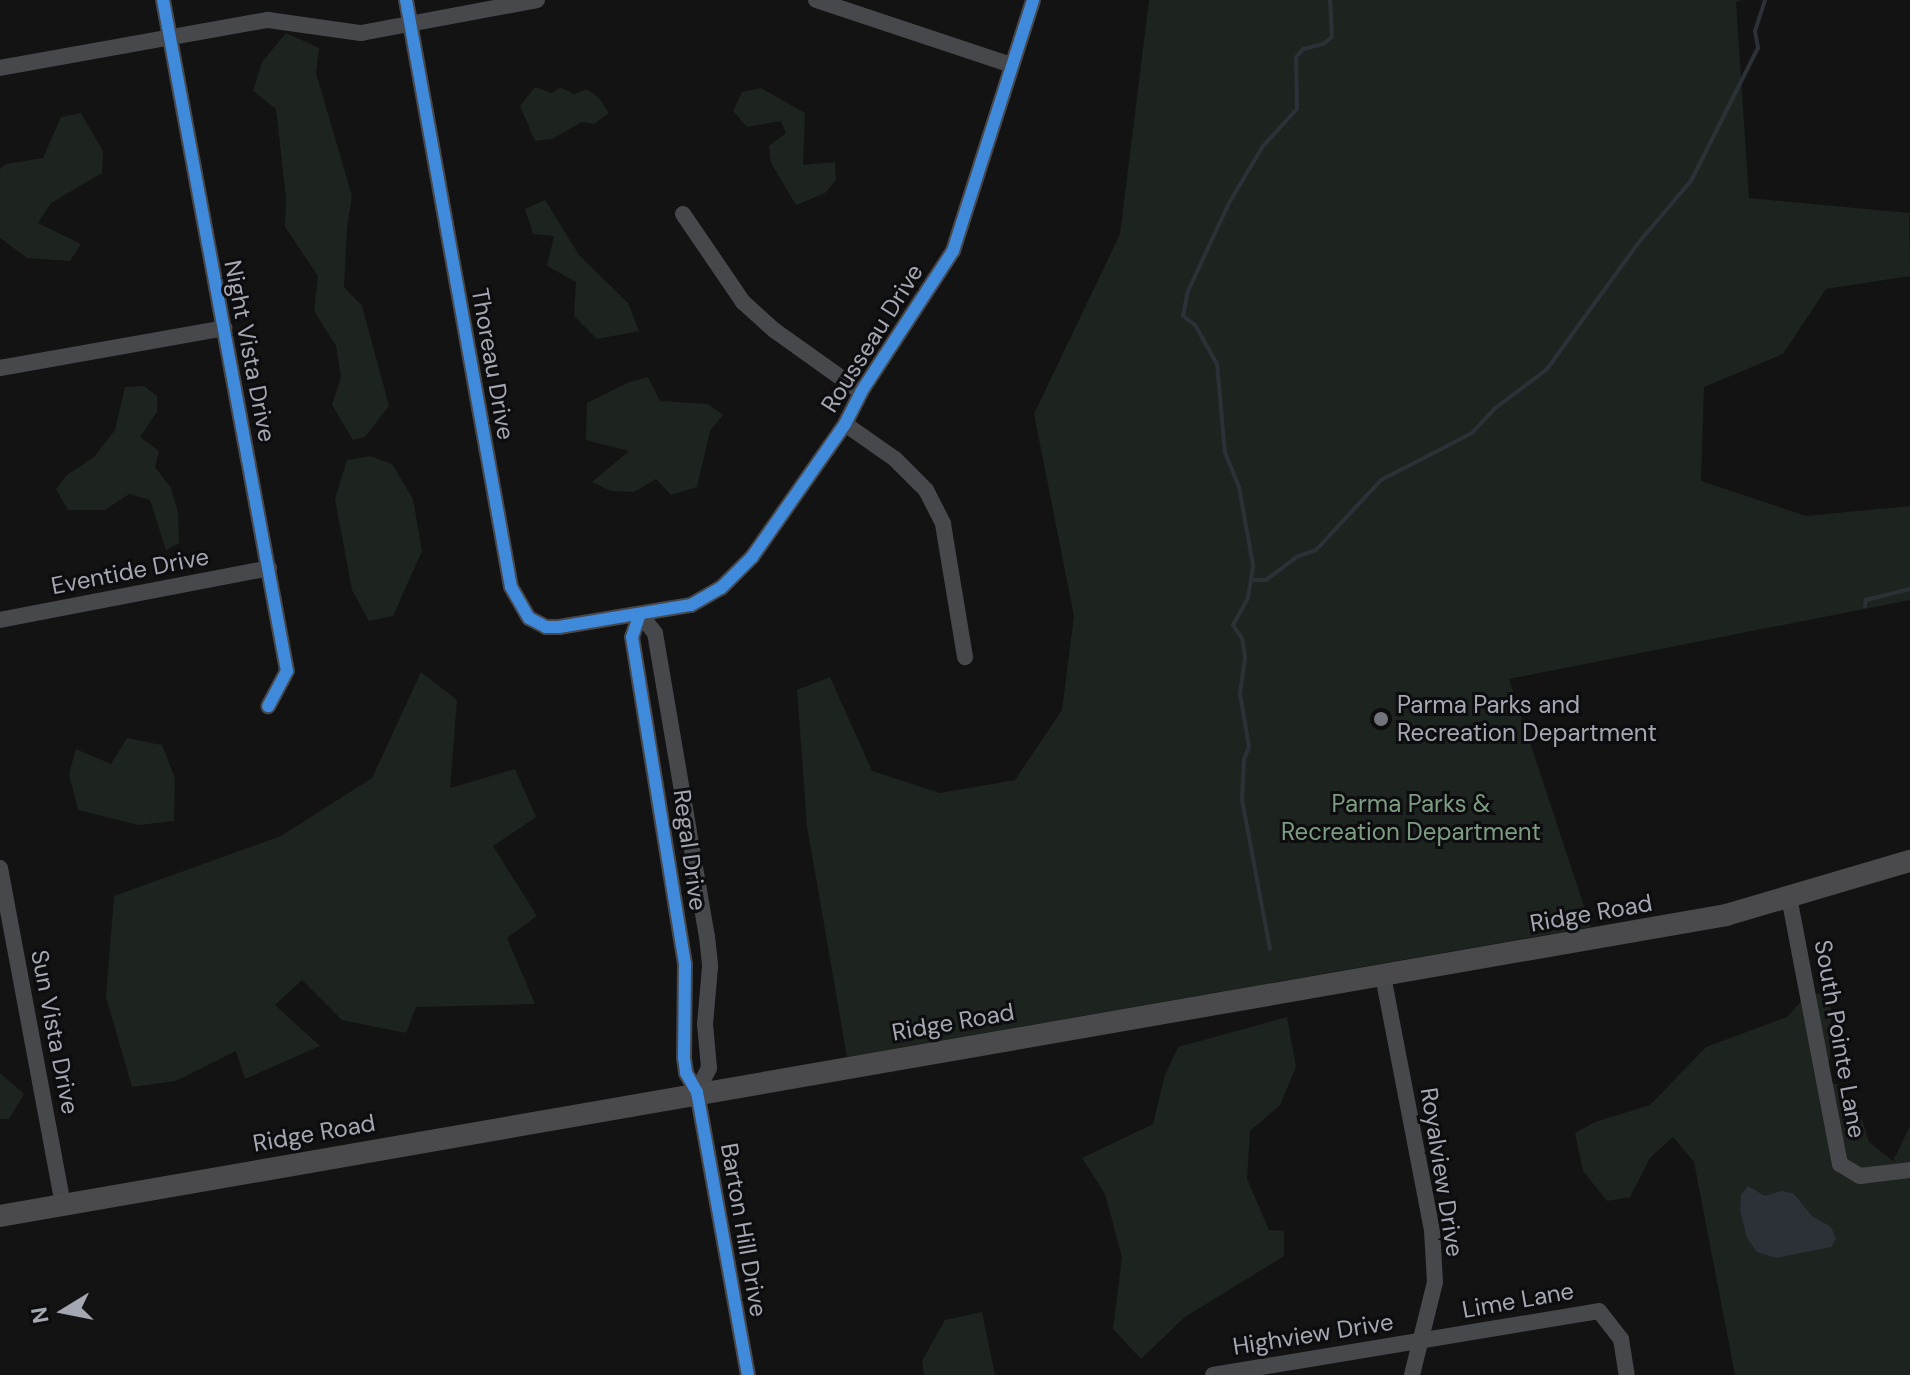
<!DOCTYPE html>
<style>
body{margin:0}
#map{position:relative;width:1910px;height:1375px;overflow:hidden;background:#131313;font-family:"DM Sans",sans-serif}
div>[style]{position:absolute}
.green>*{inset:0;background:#1d231e}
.water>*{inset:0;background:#2b3137}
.stream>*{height:4px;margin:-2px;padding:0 2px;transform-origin:2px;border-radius:2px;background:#2b3137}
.minor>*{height:16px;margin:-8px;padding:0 8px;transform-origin:8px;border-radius:8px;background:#47484c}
.major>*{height:22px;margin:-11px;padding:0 11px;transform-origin:11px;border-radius:11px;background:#4a4a4d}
.cycleway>*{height:12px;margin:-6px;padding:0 6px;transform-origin:6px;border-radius:6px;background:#408adc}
.dots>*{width:22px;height:22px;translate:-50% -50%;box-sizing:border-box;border:4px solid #0d0d0f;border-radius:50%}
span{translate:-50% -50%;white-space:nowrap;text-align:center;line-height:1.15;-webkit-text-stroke:6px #0d0d0f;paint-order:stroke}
.street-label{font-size:24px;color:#a5a8b3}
.poi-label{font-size:24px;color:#a5a8b3}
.left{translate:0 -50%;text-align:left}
.park-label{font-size:24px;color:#7d9d82}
.north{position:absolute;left:24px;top:1271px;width:80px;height:80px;-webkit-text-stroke:6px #0d0d0f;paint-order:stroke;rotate:260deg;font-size:22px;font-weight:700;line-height:32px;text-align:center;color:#a5a8b3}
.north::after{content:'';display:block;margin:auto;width:28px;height:36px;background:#a5a8b3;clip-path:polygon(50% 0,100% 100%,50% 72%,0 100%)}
</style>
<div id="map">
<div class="green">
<i style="clip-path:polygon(1149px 0,1742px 0,1736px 2px,1749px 198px,1909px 213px,1910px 276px,1826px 289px,1783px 354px,1704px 387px,1701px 481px,1806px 516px,1910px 506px,1910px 600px,1509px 679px,1591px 927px,847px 1057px,807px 826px,797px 690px,830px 677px,872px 771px,940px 793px,1015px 780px,1062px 710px,1074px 616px,1034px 414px,1120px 234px)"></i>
<i style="clip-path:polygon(286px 33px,319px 48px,316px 73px,352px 196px,347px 228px,344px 287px,362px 306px,389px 406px,365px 437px,353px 440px,332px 405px,341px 377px,336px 346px,314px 311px,318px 276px,285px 227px,286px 198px,276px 109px,253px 91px,262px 62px)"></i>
<i style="clip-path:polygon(535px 87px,552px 93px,560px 87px,574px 94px,587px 89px,599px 98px,609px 113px,594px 124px,582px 122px,552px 139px,535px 141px,520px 106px)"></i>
<i style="clip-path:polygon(761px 88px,805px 113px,803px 165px,835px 162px,836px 180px,825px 193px,796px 205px,771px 163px,769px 146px,786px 133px,781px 121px,747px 127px,733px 111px,742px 92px)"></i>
<i style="clip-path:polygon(81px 113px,103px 151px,102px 173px,51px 203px,38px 223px,81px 244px,70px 261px,27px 258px,0 238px,0 169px,6px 164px,43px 158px,61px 117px)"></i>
<i style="clip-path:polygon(545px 200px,579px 255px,628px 303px,639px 331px,597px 339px,574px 316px,576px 282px,547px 266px,554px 236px,533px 234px,525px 209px)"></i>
<i style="clip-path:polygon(648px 377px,660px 401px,708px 404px,723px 415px,710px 431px,697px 487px,671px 495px,656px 479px,634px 492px,611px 491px,592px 482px,629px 451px,586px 440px,587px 403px,627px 383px)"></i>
<i style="clip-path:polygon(144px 386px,157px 396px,157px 412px,140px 437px,159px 451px,155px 467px,171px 488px,178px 513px,179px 543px,166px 550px,150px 500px,129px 494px,105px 510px,68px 510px,56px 489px,67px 475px,94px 457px,115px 430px,125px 387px)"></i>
<i style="clip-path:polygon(370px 456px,392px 464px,413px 499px,422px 551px,393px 616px,369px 621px,352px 590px,335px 499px,347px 460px)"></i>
<i style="clip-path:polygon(421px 672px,457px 700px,450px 788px,515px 769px,536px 817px,493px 846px,537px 916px,507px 938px,535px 1004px,416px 1007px,406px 1033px,342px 1020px,302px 980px,275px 1005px,320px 1046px,245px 1079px,236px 1051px,176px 1081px,132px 1087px,106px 997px,114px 896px,281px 836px,372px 778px)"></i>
<i style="clip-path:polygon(127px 738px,162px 745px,175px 778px,174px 821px,138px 825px,78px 810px,69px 774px,76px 749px,111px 764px)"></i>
<i style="clip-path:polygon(1820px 993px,1831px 1009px,1830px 1059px,1820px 1078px,1838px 1085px,1861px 1116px,1869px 1142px,1893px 1161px,1910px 1126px,1910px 1375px,1735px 1375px,1694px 1162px,1673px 1137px,1650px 1158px,1630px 1197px,1607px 1201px,1583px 1171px,1575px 1133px,1595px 1122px,1650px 1105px,1706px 1047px,1787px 1017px,1806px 996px)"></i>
<i style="clip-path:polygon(1287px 1017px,1296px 1067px,1280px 1105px,1250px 1131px,1247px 1179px,1269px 1230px,1284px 1231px,1284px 1256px,1185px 1317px,1141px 1359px,1113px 1329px,1122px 1257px,1105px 1194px,1082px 1158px,1153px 1124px,1165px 1075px,1178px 1047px)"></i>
<i style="clip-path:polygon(0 1073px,24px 1094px,9px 1119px,0 1119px)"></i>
<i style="clip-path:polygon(982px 1312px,995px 1375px,924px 1375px,922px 1361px,945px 1320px)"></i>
</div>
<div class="water">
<i style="clip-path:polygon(1748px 1186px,1765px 1196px,1781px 1191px,1793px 1193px,1812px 1216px,1831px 1227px,1836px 1239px,1831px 1247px,1776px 1258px,1757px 1252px,1747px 1238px,1740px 1211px,1741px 1194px)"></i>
</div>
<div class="stream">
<i style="left:1251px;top:580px;width:15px"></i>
<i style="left:1266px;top:580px;width:38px;rotate:-37deg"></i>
<i style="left:1296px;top:557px;width:21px;rotate:-19deg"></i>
<i style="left:1316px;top:550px;width:96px;rotate:-47.1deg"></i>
<i style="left:1381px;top:480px;width:102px;rotate:-27.3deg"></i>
<i style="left:1472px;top:433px;width:33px;rotate:-47deg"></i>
<i style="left:1494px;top:409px;width:66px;rotate:-37deg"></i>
<i style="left:1547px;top:369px;width:157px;rotate:-54.1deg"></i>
<i style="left:1639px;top:242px;width:80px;rotate:-49.6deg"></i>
<i style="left:1691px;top:181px;width:149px;rotate:-63.3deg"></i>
<i style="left:1758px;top:48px;width:17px;rotate:-100deg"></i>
<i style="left:1755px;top:31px;width:33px;rotate:-72deg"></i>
<i style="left:1865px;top:606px;width:6px;rotate:-81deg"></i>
<i style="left:1866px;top:600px;width:45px;rotate:-14deg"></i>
<i style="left:1270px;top:949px;width:153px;rotate:-100.6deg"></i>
<i style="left:1242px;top:799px;width:40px;rotate:-87.1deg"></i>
<i style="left:1244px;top:759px;width:13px;rotate:-67deg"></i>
<i style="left:1249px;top:747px;width:54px;rotate:-99.6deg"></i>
<i style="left:1240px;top:694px;width:37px;rotate:-82deg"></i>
<i style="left:1245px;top:657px;width:19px;rotate:-99deg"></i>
<i style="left:1242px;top:638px;width:16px;rotate:-125deg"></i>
<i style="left:1233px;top:625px;width:31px;rotate:-61deg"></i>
<i style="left:1248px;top:598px;width:33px;rotate:-81deg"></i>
<i style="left:1253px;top:565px;width:79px;rotate:-100.2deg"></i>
<i style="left:1239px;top:487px;width:37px;rotate:-112deg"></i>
<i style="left:1225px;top:453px;width:89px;rotate:-95.1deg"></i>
<i style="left:1217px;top:364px;width:45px;rotate:-119.4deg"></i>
<i style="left:1195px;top:325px;width:15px;rotate:-143deg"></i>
<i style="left:1183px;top:316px;width:25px;rotate:-79deg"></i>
<i style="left:1188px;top:291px;width:97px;rotate:-65deg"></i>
<i style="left:1229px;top:203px;width:66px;rotate:-59.2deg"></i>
<i style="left:1263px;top:146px;width:50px;rotate:-47.4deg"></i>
<i style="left:1297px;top:109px;width:52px;rotate:-91.1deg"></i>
<i style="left:1296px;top:57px;width:11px;rotate:-49deg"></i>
<i style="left:1303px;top:49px;width:21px;rotate:-14deg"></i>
<i style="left:1323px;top:44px;width:11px;rotate:-38deg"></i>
<i style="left:1332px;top:37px;width:37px;rotate:-93deg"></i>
</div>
<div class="minor">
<i style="left:163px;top:0;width:682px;rotate:79.53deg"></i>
<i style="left:287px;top:671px;width:40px;rotate:118deg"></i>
<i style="left:406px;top:0;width:596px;rotate:79.86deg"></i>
<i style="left:511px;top:587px;width:36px;rotate:60deg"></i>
<i style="left:529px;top:618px;width:19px;rotate:28deg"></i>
<i style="left:546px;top:627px;width:13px"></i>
<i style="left:559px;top:627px;width:134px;rotate:-9.5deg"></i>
<i style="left:691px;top:605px;width:34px;rotate:-30deg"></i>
<i style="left:721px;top:588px;width:44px;rotate:-45deg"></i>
<i style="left:752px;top:557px;width:162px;rotate:-55deg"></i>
<i style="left:845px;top:424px;width:36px;rotate:-63deg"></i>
<i style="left:861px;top:392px;width:168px;rotate:-56.9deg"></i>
<i style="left:953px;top:251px;width:263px;rotate:-72.3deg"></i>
<i style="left:816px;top:0;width:206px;rotate:18.4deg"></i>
<i style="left:0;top:68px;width:272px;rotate:-10.2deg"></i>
<i style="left:268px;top:20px;width:94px;rotate:8deg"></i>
<i style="left:361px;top:33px;width:179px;rotate:-10.6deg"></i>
<i style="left:683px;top:214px;width:107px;rotate:55.7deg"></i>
<i style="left:743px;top:302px;width:42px;rotate:42.1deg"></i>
<i style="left:774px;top:330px;width:107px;rotate:35.5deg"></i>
<i style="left:0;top:368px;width:228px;rotate:-10.1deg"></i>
<i style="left:845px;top:424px;width:61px;rotate:35deg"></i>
<i style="left:895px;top:459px;width:44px;rotate:45deg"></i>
<i style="left:926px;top:490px;width:38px;rotate:63deg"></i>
<i style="left:943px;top:524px;width:135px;rotate:80.6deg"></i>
<i style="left:640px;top:614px;width:24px;rotate:109deg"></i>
<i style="left:632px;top:637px;width:331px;rotate:80.8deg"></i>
<i style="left:685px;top:964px;width:94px;rotate:90.6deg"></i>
<i style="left:684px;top:1058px;width:15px;rotate:82deg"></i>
<i style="left:686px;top:1073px;width:22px;rotate:60deg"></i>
<i style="left:697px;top:1092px;width:288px;rotate:79.8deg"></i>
<i style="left:640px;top:614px;width:24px;rotate:52deg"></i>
<i style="left:655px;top:633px;width:307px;rotate:80.3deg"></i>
<i style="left:707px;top:936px;width:31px;rotate:84deg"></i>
<i style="left:710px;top:967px;width:57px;rotate:95deg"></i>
<i style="left:705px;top:1024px;width:44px;rotate:84.8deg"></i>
<i style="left:709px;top:1068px;width:27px;rotate:117deg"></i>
<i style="left:0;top:620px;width:274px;rotate:-10.9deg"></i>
<i style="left:0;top:868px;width:342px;rotate:79.4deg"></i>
<i style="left:1789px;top:897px;width:272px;rotate:79.2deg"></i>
<i style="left:1840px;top:1164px;width:23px;rotate:31deg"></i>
<i style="left:1860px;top:1176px;width:50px;rotate:-6.8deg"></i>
<i style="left:1383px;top:976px;width:259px;rotate:79.1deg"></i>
<i style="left:1432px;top:1230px;width:52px;rotate:86.7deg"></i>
<i style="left:1435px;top:1282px;width:96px;rotate:103.9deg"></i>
<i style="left:1213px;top:1375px;width:391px;rotate:-9.4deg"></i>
<i style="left:1599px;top:1311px;width:36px;rotate:52deg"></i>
<i style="left:1621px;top:1339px;width:36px;rotate:81deg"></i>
</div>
<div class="major">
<i style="left:0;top:1216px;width:1752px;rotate:-9.89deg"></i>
<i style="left:1726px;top:915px;width:192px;rotate:-16.4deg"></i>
</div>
<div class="cycleway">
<i style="left:163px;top:0;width:682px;rotate:79.53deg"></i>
<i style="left:287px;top:671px;width:40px;rotate:118deg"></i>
<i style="left:406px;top:0;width:596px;rotate:79.86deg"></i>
<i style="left:511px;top:587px;width:36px;rotate:60deg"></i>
<i style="left:529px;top:618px;width:19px;rotate:28deg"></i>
<i style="left:546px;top:627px;width:13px"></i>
<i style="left:559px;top:627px;width:134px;rotate:-9.5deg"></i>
<i style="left:691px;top:605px;width:34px;rotate:-30deg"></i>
<i style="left:721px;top:588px;width:44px;rotate:-45deg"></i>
<i style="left:752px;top:557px;width:162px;rotate:-55deg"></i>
<i style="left:845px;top:424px;width:36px;rotate:-63deg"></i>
<i style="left:861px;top:392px;width:168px;rotate:-56.9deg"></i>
<i style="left:953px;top:251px;width:263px;rotate:-72.3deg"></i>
<i style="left:640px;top:614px;width:24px;rotate:109deg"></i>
<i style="left:632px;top:637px;width:331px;rotate:80.8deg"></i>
<i style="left:685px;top:964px;width:94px;rotate:90.6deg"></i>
<i style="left:684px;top:1058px;width:15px;rotate:82deg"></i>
<i style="left:686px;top:1073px;width:22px;rotate:60deg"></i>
<i style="left:697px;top:1092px;width:288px;rotate:79.8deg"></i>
</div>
<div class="dots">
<i style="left:1381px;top:719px;background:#72747b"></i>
</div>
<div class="street-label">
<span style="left:872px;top:338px;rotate:-58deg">Rousseau Drive</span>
<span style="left:250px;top:351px;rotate:79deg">Night Vista Drive</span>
<span style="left:493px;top:364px;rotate:80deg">Thoreau Drive</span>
<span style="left:130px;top:571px;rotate:-11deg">Eventide Drive</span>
<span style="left:690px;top:850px;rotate:82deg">Regal Drive</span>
<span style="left:1591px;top:913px;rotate:-10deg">Ridge Road</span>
<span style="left:953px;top:1022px;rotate:-10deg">Ridge Road</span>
<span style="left:55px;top:1032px;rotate:79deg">Sun Vista Drive</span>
<span style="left:1840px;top:1039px;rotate:80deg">South Pointe Lane</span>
<span style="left:314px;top:1133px;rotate:-10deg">Ridge Road</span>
<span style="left:1442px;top:1172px;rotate:81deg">Royalview Drive</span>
<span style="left:744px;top:1230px;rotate:80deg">Barton Hill Drive</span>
<span style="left:1518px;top:1300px;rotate:-10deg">Lime Lane</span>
<span style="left:1313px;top:1334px;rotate:-9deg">Highview Drive</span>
</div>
<div class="poi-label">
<span class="left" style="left:1397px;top:719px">Parma Parks and<br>Recreation Department</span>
</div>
<div class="park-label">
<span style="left:1411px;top:818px">Parma Parks &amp;<br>Recreation Department</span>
</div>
<div class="north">N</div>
</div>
